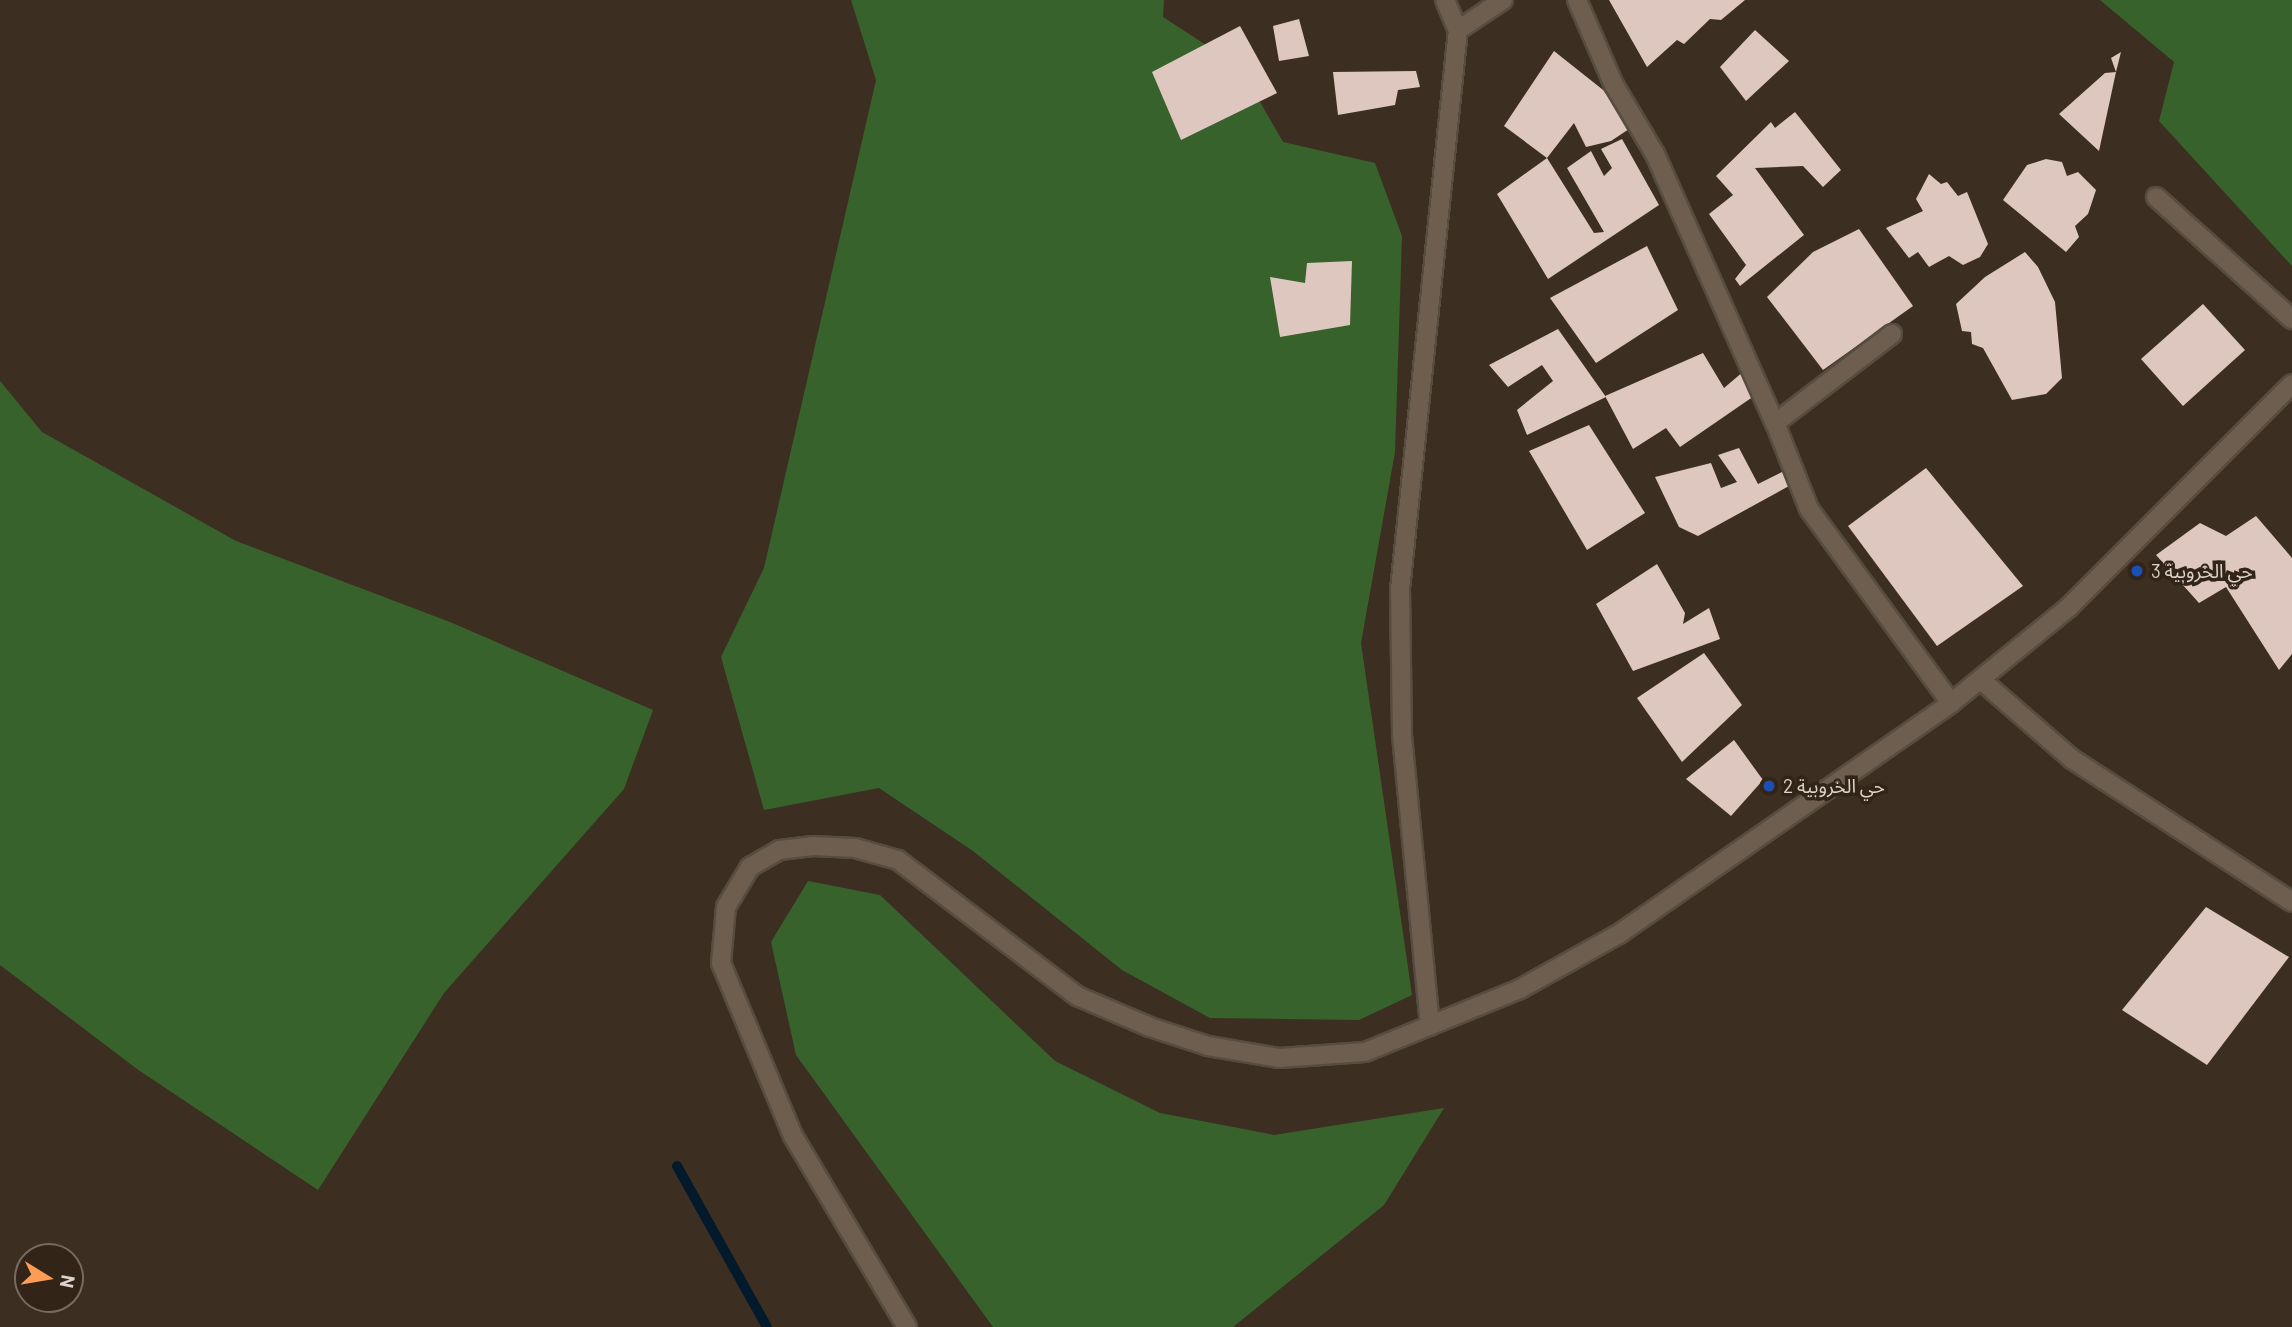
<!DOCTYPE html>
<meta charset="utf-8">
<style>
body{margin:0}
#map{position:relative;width:2292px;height:1327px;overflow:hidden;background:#3c2f22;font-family:Barlow,"Noto Sans Arabic",sans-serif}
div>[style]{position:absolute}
.green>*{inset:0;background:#38622b}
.stream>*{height:10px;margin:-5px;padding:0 5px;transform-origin:5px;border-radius:5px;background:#03192c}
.building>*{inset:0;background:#dec7be}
.roads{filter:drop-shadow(2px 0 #574c40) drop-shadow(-2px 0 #574c40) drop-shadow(0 2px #574c40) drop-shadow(0 -2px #574c40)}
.minor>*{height:18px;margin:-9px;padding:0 9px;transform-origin:9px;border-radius:9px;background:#6d5e50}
.dots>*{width:19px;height:19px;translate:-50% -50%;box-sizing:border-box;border:4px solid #322518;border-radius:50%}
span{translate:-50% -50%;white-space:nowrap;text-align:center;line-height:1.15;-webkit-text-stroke:7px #322518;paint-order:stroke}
.poi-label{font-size:19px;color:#dbd3cb}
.left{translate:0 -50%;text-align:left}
.north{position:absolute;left:14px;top:1243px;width:70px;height:70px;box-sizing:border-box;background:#322518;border:2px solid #766b60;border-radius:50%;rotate:101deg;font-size:19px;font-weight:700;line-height:28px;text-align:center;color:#dbd3cb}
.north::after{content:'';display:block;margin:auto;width:24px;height:32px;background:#fd9d55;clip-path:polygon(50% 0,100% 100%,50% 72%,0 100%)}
</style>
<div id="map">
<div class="green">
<i style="clip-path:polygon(851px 0,1164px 0,1163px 17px,1240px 67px,1283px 142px,1375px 163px,1402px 236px,1395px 452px,1361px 643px,1412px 995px,1359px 1020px,1210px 1018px,1122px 970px,973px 851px,879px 788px,764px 810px,721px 657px,764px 568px,876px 80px)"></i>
<i style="clip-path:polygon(2100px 0,2292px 0,2292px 266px,2159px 121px,2174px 62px)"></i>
<i style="clip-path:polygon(0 381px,42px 432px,236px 541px,450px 622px,653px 710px,624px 789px,444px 993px,318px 1190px,137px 1069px,0 965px)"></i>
<i style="clip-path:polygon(808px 881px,880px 895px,1055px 1061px,1160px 1113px,1274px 1135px,1444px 1108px,1384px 1205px,1233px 1327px,993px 1327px,796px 1055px,771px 942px)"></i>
</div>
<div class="stream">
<i style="left:677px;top:1166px;width:184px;rotate:60.8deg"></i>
</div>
<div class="building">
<i style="clip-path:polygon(1609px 0,1745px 0,1721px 20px,1710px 19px,1684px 44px,1677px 40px,1647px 67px)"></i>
<i style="clip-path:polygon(1299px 19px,1309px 56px,1279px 61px,1273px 26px)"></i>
<i style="clip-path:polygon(1240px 26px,1277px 93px,1181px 140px,1152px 72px)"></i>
<i style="clip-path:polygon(1755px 30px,1789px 61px,1746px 101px,1720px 67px)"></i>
<i style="clip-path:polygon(1554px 51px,1617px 101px,1632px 127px,1611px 141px,1586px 147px,1574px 123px,1547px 158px,1594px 233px,1604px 232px,1567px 168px,1591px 151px,1604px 176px,1612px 168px,1601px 149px,1622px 139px,1659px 205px,1548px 279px,1497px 194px,1547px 158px,1504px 126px)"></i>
<i style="clip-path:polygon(2121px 52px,2116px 72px,2099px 151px,2059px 114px,2105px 73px,2116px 72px,2111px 58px)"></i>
<i style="clip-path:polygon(1416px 71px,1420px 87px,1398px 90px,1395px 105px,1338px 115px,1333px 72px)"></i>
<i style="clip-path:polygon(1795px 112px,1841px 170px,1823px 187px,1803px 166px,1755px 168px,1804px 235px,1740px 286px,1735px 279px,1746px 265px,1709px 214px,1733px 195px,1716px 176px,1771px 122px,1775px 128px)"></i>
<i style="clip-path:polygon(2046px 159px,2062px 162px,2067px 176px,2078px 172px,2096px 190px,2088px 214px,2075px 226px,2079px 237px,2066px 252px,2003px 200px,2027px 165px)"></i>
<i style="clip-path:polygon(1929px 174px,1941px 184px,1947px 182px,1958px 196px,1967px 192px,1988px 244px,1980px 257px,1963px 265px,1949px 256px,1929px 267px,1918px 252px,1909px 258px,1886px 228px,1923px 211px,1916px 199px)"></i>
<i style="clip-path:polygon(1859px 229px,1913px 306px,1823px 370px,1767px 297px,1813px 252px)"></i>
<i style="clip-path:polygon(1647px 246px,1678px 310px,1596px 363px,1550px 298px)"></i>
<i style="clip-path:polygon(2025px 252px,2038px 267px,2055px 302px,2062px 378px,2046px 394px,2012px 400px,1983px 348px,1972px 344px,1971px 332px,1962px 331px,1956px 304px,1985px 277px)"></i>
<i style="clip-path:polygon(1352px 261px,1350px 325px,1280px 337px,1270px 277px,1305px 283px,1307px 263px)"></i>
<i style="clip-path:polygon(2203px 304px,2245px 350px,2183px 406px,2141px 359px)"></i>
<i style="clip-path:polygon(1558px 329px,1606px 397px,1527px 435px,1517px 410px,1553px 381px,1542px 365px,1508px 387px,1489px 365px)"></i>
<i style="clip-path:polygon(1703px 353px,1724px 388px,1744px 371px,1757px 394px,1680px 447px,1666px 428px,1633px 449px,1605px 396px)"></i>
<i style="clip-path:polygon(1589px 425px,1645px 513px,1587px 550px,1529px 451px)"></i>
<i style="clip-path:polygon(1739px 448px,1758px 484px,1784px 471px,1789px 486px,1698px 536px,1679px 527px,1655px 477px,1711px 463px,1721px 488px,1737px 482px,1718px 455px)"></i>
<i style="clip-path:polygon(1926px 468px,2023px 586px,1937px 646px,1848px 526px)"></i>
<i style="clip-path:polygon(2256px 516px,2292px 558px,2292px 654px,2279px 670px,2226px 587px,2199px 603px,2156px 555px,2200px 523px,2226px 536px)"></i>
<i style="clip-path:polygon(1657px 564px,1685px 613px,1683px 624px,1709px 608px,1720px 639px,1633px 671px,1596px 604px)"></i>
<i style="clip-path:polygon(1704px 653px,1742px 705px,1682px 762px,1637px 698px)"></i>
<i style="clip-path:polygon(1734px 740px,1763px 780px,1731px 816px,1686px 779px)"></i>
<i style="clip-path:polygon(2206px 907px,2289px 957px,2207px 1065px,2122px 1010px)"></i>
</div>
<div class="roads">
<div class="minor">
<i style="left:1445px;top:0;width:33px;rotate:67deg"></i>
<i style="left:1577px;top:0;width:93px;rotate:66.5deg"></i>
<i style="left:1614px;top:85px;width:80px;rotate:59.3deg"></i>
<i style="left:1655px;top:154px;width:295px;rotate:66deg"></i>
<i style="left:2156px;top:197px;width:183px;rotate:41.9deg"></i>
<i style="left:1892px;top:334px;width:147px;rotate:142.7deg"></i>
<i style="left:1775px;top:423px;width:92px;rotate:68.4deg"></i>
<i style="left:1809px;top:509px;width:240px;rotate:53.8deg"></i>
<i style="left:1981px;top:680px;width:121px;rotate:41deg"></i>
<i style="left:2072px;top:759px;width:262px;rotate:33deg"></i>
<i style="left:1430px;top:1026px;width:294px;rotate:-95.5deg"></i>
<i style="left:1402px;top:733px;width:143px;rotate:-90.8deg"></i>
<i style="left:1400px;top:590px;width:563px;rotate:-84.09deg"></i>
<i style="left:1458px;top:30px;width:54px;rotate:-33.7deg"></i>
<i style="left:907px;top:1327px;width:222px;rotate:-120.8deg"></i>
<i style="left:793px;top:1136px;width:187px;rotate:-112.6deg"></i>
<i style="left:721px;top:963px;width:56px;rotate:-84.9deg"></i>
<i style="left:726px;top:907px;width:47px;rotate:-59deg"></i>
<i style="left:750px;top:867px;width:34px;rotate:-30deg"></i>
<i style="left:780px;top:850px;width:33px;rotate:-7deg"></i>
<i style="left:813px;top:846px;width:42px;rotate:2.7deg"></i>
<i style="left:855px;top:848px;width:45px;rotate:15.6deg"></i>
<i style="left:898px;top:860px;width:225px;rotate:37.2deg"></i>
<i style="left:1077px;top:996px;width:79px;rotate:23deg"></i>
<i style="left:1150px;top:1027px;width:61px;rotate:18.1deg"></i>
<i style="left:1208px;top:1046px;width:73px;rotate:9.5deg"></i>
<i style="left:1280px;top:1058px;width:85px;rotate:-4deg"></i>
<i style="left:1365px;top:1052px;width:167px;rotate:-22.1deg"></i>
<i style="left:1520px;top:989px;width:113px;rotate:-29.1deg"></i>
<i style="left:1619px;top:934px;width:404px;rotate:-34.8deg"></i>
<i style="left:1951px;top:703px;width:152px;rotate:-39.1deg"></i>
<i style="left:2069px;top:607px;width:315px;rotate:-45deg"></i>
</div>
</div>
<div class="dots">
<i style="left:2137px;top:571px;background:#1a4fb4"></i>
<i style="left:1769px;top:786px;background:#1a4fb4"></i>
</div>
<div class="poi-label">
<span class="left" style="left:2151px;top:571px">حي الخروبية 3</span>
<span class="left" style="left:1783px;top:786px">حي الخروبية 2</span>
</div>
<div class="north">N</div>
</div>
